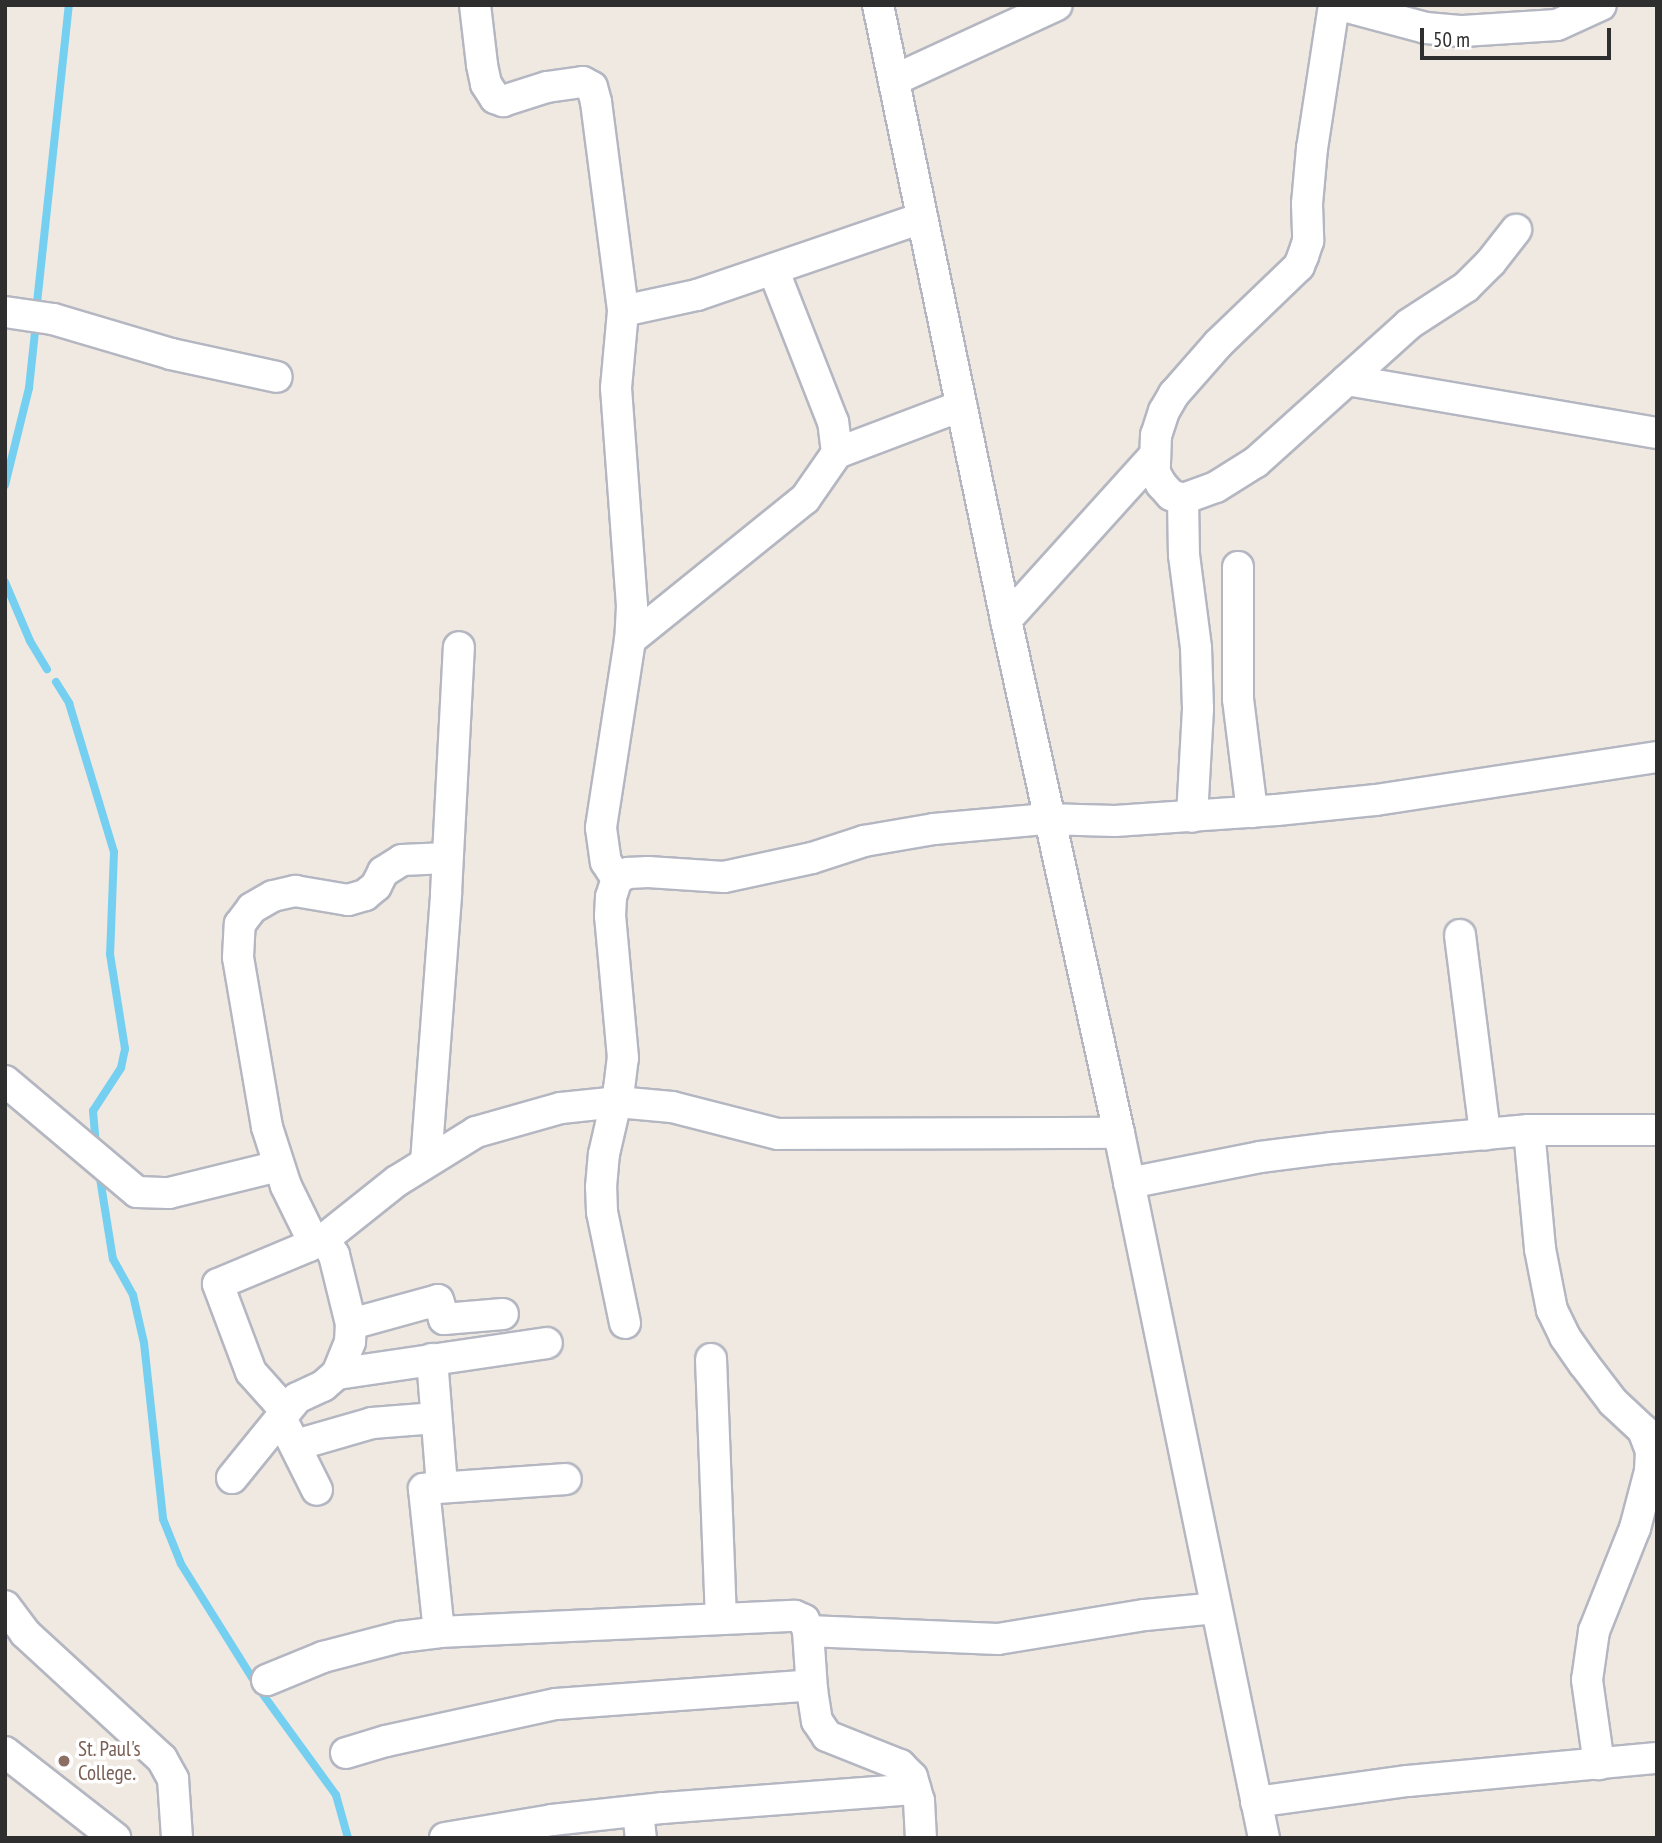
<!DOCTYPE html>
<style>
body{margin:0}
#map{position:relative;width:1662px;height:1843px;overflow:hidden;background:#efe9e1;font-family:"PT Sans Narrow",sans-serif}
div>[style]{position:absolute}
.stream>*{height:8px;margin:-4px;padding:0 4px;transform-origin:4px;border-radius:4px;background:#75cff0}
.roads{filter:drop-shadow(2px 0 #b4b7c1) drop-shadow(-2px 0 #b4b7c1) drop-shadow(0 2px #b4b7c1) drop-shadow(0 -2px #b4b7c1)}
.minor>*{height:30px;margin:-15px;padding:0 15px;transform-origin:15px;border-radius:15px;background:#fff}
.dots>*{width:19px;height:19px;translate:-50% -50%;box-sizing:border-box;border:4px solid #fff;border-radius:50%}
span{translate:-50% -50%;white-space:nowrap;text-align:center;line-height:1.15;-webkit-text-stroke:7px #fff;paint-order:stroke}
.education-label{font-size:21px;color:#785e54}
.left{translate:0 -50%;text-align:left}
.frame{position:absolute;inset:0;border:7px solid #2e2e2e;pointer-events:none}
.scale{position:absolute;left:1420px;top:28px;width:191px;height:32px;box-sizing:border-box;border:4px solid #2e2e2e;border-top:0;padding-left:9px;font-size:21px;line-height:24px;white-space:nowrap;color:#2e2e2e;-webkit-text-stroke:5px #fff;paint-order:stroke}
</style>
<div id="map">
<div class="stream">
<i style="left:37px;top:303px;width:300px;rotate:-83.9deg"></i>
<i style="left:5px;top:485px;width:100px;rotate:-76.1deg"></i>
<i style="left:29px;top:388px;width:66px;rotate:-83.9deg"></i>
<i style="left:5px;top:582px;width:64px;rotate:67deg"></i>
<i style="left:30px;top:641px;width:33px;rotate:59deg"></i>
<i style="left:56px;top:682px;width:25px;rotate:58deg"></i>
<i style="left:69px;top:703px;width:156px;rotate:73.2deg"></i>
<i style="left:114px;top:852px;width:102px;rotate:92.2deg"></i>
<i style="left:110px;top:954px;width:96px;rotate:81deg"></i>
<i style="left:125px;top:1049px;width:19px;rotate:102deg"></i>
<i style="left:121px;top:1068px;width:51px;rotate:123.1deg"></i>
<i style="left:93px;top:1111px;width:35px;rotate:85deg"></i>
<i style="left:99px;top:1172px;width:88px;rotate:80.9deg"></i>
<i style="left:113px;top:1259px;width:41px;rotate:60.9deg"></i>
<i style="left:133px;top:1295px;width:49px;rotate:77.1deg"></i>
<i style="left:144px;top:1343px;width:177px;rotate:83.8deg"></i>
<i style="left:163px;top:1519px;width:48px;rotate:68.2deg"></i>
<i style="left:181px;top:1564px;width:147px;rotate:58deg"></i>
<i style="left:259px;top:1689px;width:131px;rotate:54deg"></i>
<i style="left:336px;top:1795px;width:45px;rotate:74.4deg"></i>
</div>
<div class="roads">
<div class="minor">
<i style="left:475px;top:5px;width:60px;rotate:83.3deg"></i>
<i style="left:482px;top:65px;width:19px;rotate:78deg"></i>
<i style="left:486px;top:84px;width:17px;rotate:57deg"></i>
<i style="left:495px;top:98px;width:9px;rotate:21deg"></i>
<i style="left:503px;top:101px;width:46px;rotate:-17.7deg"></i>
<i style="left:547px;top:87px;width:36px;rotate:-8deg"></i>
<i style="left:583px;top:82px;width:10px;rotate:29deg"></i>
<i style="left:592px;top:87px;width:16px;rotate:75deg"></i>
<i style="left:596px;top:102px;width:211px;rotate:82.6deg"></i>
<i style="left:623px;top:311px;width:77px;rotate:95.2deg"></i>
<i style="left:616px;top:388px;width:219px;rotate:85.8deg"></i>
<i style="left:632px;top:606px;width:34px;rotate:93deg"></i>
<i style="left:630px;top:640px;width:190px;rotate:98.8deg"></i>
<i style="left:601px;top:828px;width:34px;rotate:82deg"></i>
<i style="left:606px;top:862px;width:20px;rotate:57deg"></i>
<i style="left:878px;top:5px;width:628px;rotate:78.24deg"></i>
<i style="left:1006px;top:620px;width:525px;rotate:77.58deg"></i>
<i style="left:1119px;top:1133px;width:720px;rotate:78.38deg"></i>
<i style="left:1334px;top:5px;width:145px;rotate:98.7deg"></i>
<i style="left:1312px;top:148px;width:56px;rotate:95.1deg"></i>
<i style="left:1307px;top:204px;width:37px;rotate:88deg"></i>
<i style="left:1308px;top:241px;width:16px;rotate:108deg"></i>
<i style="left:1303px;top:256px;width:11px;rotate:112deg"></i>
<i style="left:1299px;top:266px;width:112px;rotate:136.1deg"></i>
<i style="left:1218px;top:344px;width:67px;rotate:131.3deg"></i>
<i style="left:1174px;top:394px;width:20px;rotate:120deg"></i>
<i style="left:1164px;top:411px;width:25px;rotate:108deg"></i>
<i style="left:1156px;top:435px;width:38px;rotate:92deg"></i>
<i style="left:1155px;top:473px;width:13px;rotate:61deg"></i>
<i style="left:1161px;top:484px;width:15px;rotate:48deg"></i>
<i style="left:1171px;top:495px;width:13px;rotate:18deg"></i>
<i style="left:1183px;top:499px;width:35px;rotate:-20deg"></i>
<i style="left:1216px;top:487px;width:47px;rotate:-32deg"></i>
<i style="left:1256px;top:462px;width:206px;rotate:-42deg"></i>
<i style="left:1409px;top:324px;width:68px;rotate:-33deg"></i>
<i style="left:1466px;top:287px;width:35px;rotate:-45deg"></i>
<i style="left:1491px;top:262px;width:41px;rotate:-52deg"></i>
<i style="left:1340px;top:5px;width:89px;rotate:15deg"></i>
<i style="left:1426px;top:28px;width:37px;rotate:5deg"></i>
<i style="left:1463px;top:31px;width:94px;rotate:-3.7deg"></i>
<i style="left:1557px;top:25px;width:48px;rotate:-24.4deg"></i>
<i style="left:894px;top:80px;width:179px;rotate:-24.7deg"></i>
<i style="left:623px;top:311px;width:76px;rotate:-12.2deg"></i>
<i style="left:697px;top:295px;width:238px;rotate:-18.9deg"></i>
<i style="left:5px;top:312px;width:49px;rotate:8.3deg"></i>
<i style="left:53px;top:319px;width:123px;rotate:16.5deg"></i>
<i style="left:171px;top:354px;width:108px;rotate:12.2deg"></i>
<i style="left:1347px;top:380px;width:314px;rotate:9.7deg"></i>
<i style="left:837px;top:453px;width:133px;rotate:-20.8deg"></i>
<i style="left:1183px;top:499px;width:56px;rotate:89deg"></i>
<i style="left:1184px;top:555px;width:94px;rotate:82.6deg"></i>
<i style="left:1196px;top:648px;width:61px;rotate:88.1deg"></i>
<i style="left:1198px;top:709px;width:108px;rotate:93.2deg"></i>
<i style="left:1238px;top:567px;width:132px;rotate:90deg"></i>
<i style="left:1238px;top:699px;width:114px;rotate:82.9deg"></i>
<i style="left:1006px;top:620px;width:221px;rotate:-47.9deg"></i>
<i style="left:630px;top:640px;width:225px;rotate:-38.9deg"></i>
<i style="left:805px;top:499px;width:56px;rotate:-55.2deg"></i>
<i style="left:837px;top:453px;width:31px;rotate:-97deg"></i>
<i style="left:833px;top:422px;width:164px;rotate:-111.4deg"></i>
<i style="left:1460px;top:935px;width:201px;rotate:82.8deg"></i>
<i style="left:5px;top:1081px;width:172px;rotate:40.1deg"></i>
<i style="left:137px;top:1192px;width:32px;rotate:2deg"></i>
<i style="left:169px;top:1193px;width:113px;rotate:-13.8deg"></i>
<i style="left:1529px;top:1130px;width:120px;rotate:84.7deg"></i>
<i style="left:1540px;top:1249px;width:62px;rotate:78.9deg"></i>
<i style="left:1552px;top:1310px;width:30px;rotate:64deg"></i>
<i style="left:1565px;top:1337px;width:33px;rotate:55deg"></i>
<i style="left:1584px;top:1364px;width:48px;rotate:52.7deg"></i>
<i style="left:1613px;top:1402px;width:41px;rotate:43deg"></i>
<i style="left:1643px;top:1430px;width:22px;rotate:69deg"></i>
<i style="left:1651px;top:1451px;width:20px;rotate:93deg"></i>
<i style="left:1650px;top:1471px;width:59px;rotate:104.7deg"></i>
<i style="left:1635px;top:1528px;width:111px;rotate:111.7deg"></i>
<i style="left:1594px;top:1631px;width:49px;rotate:98.1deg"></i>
<i style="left:1587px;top:1680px;width:85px;rotate:81.9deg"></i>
<i style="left:426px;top:1162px;width:270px;rotate:-85.7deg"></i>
<i style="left:446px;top:893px;width:246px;rotate:-87deg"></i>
<i style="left:1129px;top:1183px;width:134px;rotate:-11.2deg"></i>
<i style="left:1260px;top:1157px;width:73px;rotate:-7.1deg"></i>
<i style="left:1332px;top:1148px;width:198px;rotate:-5.2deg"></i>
<i style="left:1529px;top:1130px;width:128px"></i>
<i style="left:324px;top:1239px;width:93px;rotate:-38.5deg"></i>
<i style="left:397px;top:1181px;width:93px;rotate:-31.8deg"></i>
<i style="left:476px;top:1132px;width:88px;rotate:-15.8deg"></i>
<i style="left:561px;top:1108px;width:56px;rotate:-6.1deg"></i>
<i style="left:617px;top:1102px;width:55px;rotate:5.2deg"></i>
<i style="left:672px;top:1107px;width:109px;rotate:14.3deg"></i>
<i style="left:778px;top:1134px;width:341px;rotate:-0.2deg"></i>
<i style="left:625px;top:1323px;width:113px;rotate:-101.7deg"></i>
<i style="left:602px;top:1212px;width:25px;rotate:-92deg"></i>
<i style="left:601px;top:1187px;width:33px;rotate:-85deg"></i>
<i style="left:604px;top:1154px;width:67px;rotate:-77deg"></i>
<i style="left:619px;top:1089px;width:31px;rotate:-83deg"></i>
<i style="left:623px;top:1058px;width:143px;rotate:-95.2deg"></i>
<i style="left:610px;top:916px;width:19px;rotate:-87deg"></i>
<i style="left:611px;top:897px;width:19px;rotate:-72deg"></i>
<i style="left:617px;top:879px;width:13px;rotate:-29deg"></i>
<i style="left:628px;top:873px;width:20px;rotate:-3deg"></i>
<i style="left:648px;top:872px;width:76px;rotate:3.8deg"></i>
<i style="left:724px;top:877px;width:90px;rotate:-12.2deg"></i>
<i style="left:812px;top:858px;width:55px;rotate:-18.1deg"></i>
<i style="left:864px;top:841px;width:71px;rotate:-9.7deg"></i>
<i style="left:934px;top:829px;width:111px;rotate:-5.1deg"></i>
<i style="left:1045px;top:819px;width:70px;rotate:1.6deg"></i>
<i style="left:1115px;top:821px;width:162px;rotate:-3.9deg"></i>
<i style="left:1277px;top:810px;width:100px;rotate:-5.8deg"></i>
<i style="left:1376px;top:800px;width:284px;rotate:-8.7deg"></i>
<i style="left:351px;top:1324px;width:90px;rotate:-15.4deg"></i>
<i style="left:438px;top:1300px;width:20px;rotate:72deg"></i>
<i style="left:444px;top:1319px;width:59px;rotate:-4.8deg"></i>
<i style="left:432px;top:1359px;width:127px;rotate:85.5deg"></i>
<i style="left:711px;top:1359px;width:259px;rotate:87.8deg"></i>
<i style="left:337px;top:1374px;width:212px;rotate:-8.4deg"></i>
<i style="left:285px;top:1410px;width:51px;rotate:-131.8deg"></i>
<i style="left:251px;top:1372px;width:94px;rotate:-110.6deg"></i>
<i style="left:218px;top:1284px;width:99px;rotate:-22.7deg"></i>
<i style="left:309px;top:1246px;width:9px;rotate:-77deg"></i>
<i style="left:311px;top:1237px;width:57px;rotate:-116.1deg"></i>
<i style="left:286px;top:1186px;width:62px;rotate:-107.9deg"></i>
<i style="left:267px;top:1127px;width:172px;rotate:-99.7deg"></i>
<i style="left:238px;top:957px;width:33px;rotate:-87deg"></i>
<i style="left:240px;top:924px;width:20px;rotate:-53deg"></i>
<i style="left:252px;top:908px;width:24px;rotate:-30deg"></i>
<i style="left:273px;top:896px;width:23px;rotate:-13deg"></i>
<i style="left:295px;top:891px;width:54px;rotate:9.6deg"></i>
<i style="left:348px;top:900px;width:18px;rotate:-16deg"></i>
<i style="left:365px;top:895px;width:14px;rotate:-39deg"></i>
<i style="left:376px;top:886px;width:16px;rotate:-63deg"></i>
<i style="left:383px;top:872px;width:22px;rotate:-32deg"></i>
<i style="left:402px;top:860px;width:45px;rotate:-2.5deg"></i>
<i style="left:286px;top:1428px;width:69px;rotate:63.4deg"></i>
<i style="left:296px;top:1445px;width:79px;rotate:-16.1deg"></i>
<i style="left:372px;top:1423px;width:64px;rotate:-4.5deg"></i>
<i style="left:232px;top:1478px;width:103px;rotate:-50.9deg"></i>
<i style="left:297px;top:1398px;width:29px;rotate:-25deg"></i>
<i style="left:323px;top:1386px;width:18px;rotate:-41deg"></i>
<i style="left:337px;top:1374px;width:35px;rotate:-68deg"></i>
<i style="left:350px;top:1342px;width:18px;rotate:-87deg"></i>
<i style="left:351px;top:1324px;width:71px;rotate:-103.8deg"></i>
<i style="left:334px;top:1255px;width:19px;rotate:-122deg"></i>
<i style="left:324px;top:1239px;width:13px;rotate:-171deg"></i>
<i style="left:5px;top:1606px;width:34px;rotate:53deg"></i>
<i style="left:25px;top:1633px;width:186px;rotate:42.6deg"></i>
<i style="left:162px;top:1759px;width:23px;rotate:61deg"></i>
<i style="left:173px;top:1779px;width:59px;rotate:86.1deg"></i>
<i style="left:808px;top:1631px;width:190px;rotate:2.4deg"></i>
<i style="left:998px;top:1639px;width:149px;rotate:-9.3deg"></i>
<i style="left:1145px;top:1615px;width:71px;rotate:-5.6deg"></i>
<i style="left:439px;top:1632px;width:144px;rotate:-96deg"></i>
<i style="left:424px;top:1489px;width:142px;rotate:-4deg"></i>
<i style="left:267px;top:1680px;width:61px;rotate:-22.3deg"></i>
<i style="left:323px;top:1657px;width:80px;rotate:-14.6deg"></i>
<i style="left:400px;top:1637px;width:39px;rotate:-7deg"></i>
<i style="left:439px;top:1632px;width:356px;rotate:-2.6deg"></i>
<i style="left:795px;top:1616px;width:10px;rotate:24deg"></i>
<i style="left:804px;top:1620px;width:12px;rotate:70deg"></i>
<i style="left:808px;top:1631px;width:59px;rotate:86.1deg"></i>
<i style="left:5px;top:1752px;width:140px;rotate:38deg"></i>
<i style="left:346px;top:1753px;width:42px;rotate:-16.7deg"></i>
<i style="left:386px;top:1741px;width:174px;rotate:-12.3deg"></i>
<i style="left:556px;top:1704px;width:246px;rotate:-4.2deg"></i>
<i style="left:801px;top:1686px;width:12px;rotate:20deg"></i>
<i style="left:812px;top:1690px;width:31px;rotate:81deg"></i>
<i style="left:817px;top:1721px;width:18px;rotate:56deg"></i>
<i style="left:827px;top:1736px;width:79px;rotate:21.7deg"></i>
<i style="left:900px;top:1765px;width:17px;rotate:45deg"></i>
<i style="left:912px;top:1777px;width:25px;rotate:74deg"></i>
<i style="left:919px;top:1801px;width:37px;rotate:87deg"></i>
<i style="left:1256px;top:1802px;width:153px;rotate:-7.9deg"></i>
<i style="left:1408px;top:1781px;width:250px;rotate:-5.3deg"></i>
<i style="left:638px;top:1811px;width:27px;rotate:84deg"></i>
<i style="left:445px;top:1838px;width:109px;rotate:-9.5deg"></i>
<i style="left:552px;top:1820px;width:112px;rotate:-6.2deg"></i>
<i style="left:663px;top:1808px;width:253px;rotate:-4.3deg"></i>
</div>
</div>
<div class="dots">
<i style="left:64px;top:1761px;background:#8d6e63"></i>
</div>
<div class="education-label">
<span class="left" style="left:78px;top:1761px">St. Paul's<br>College.</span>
</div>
<div class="frame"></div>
<div class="scale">50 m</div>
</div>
